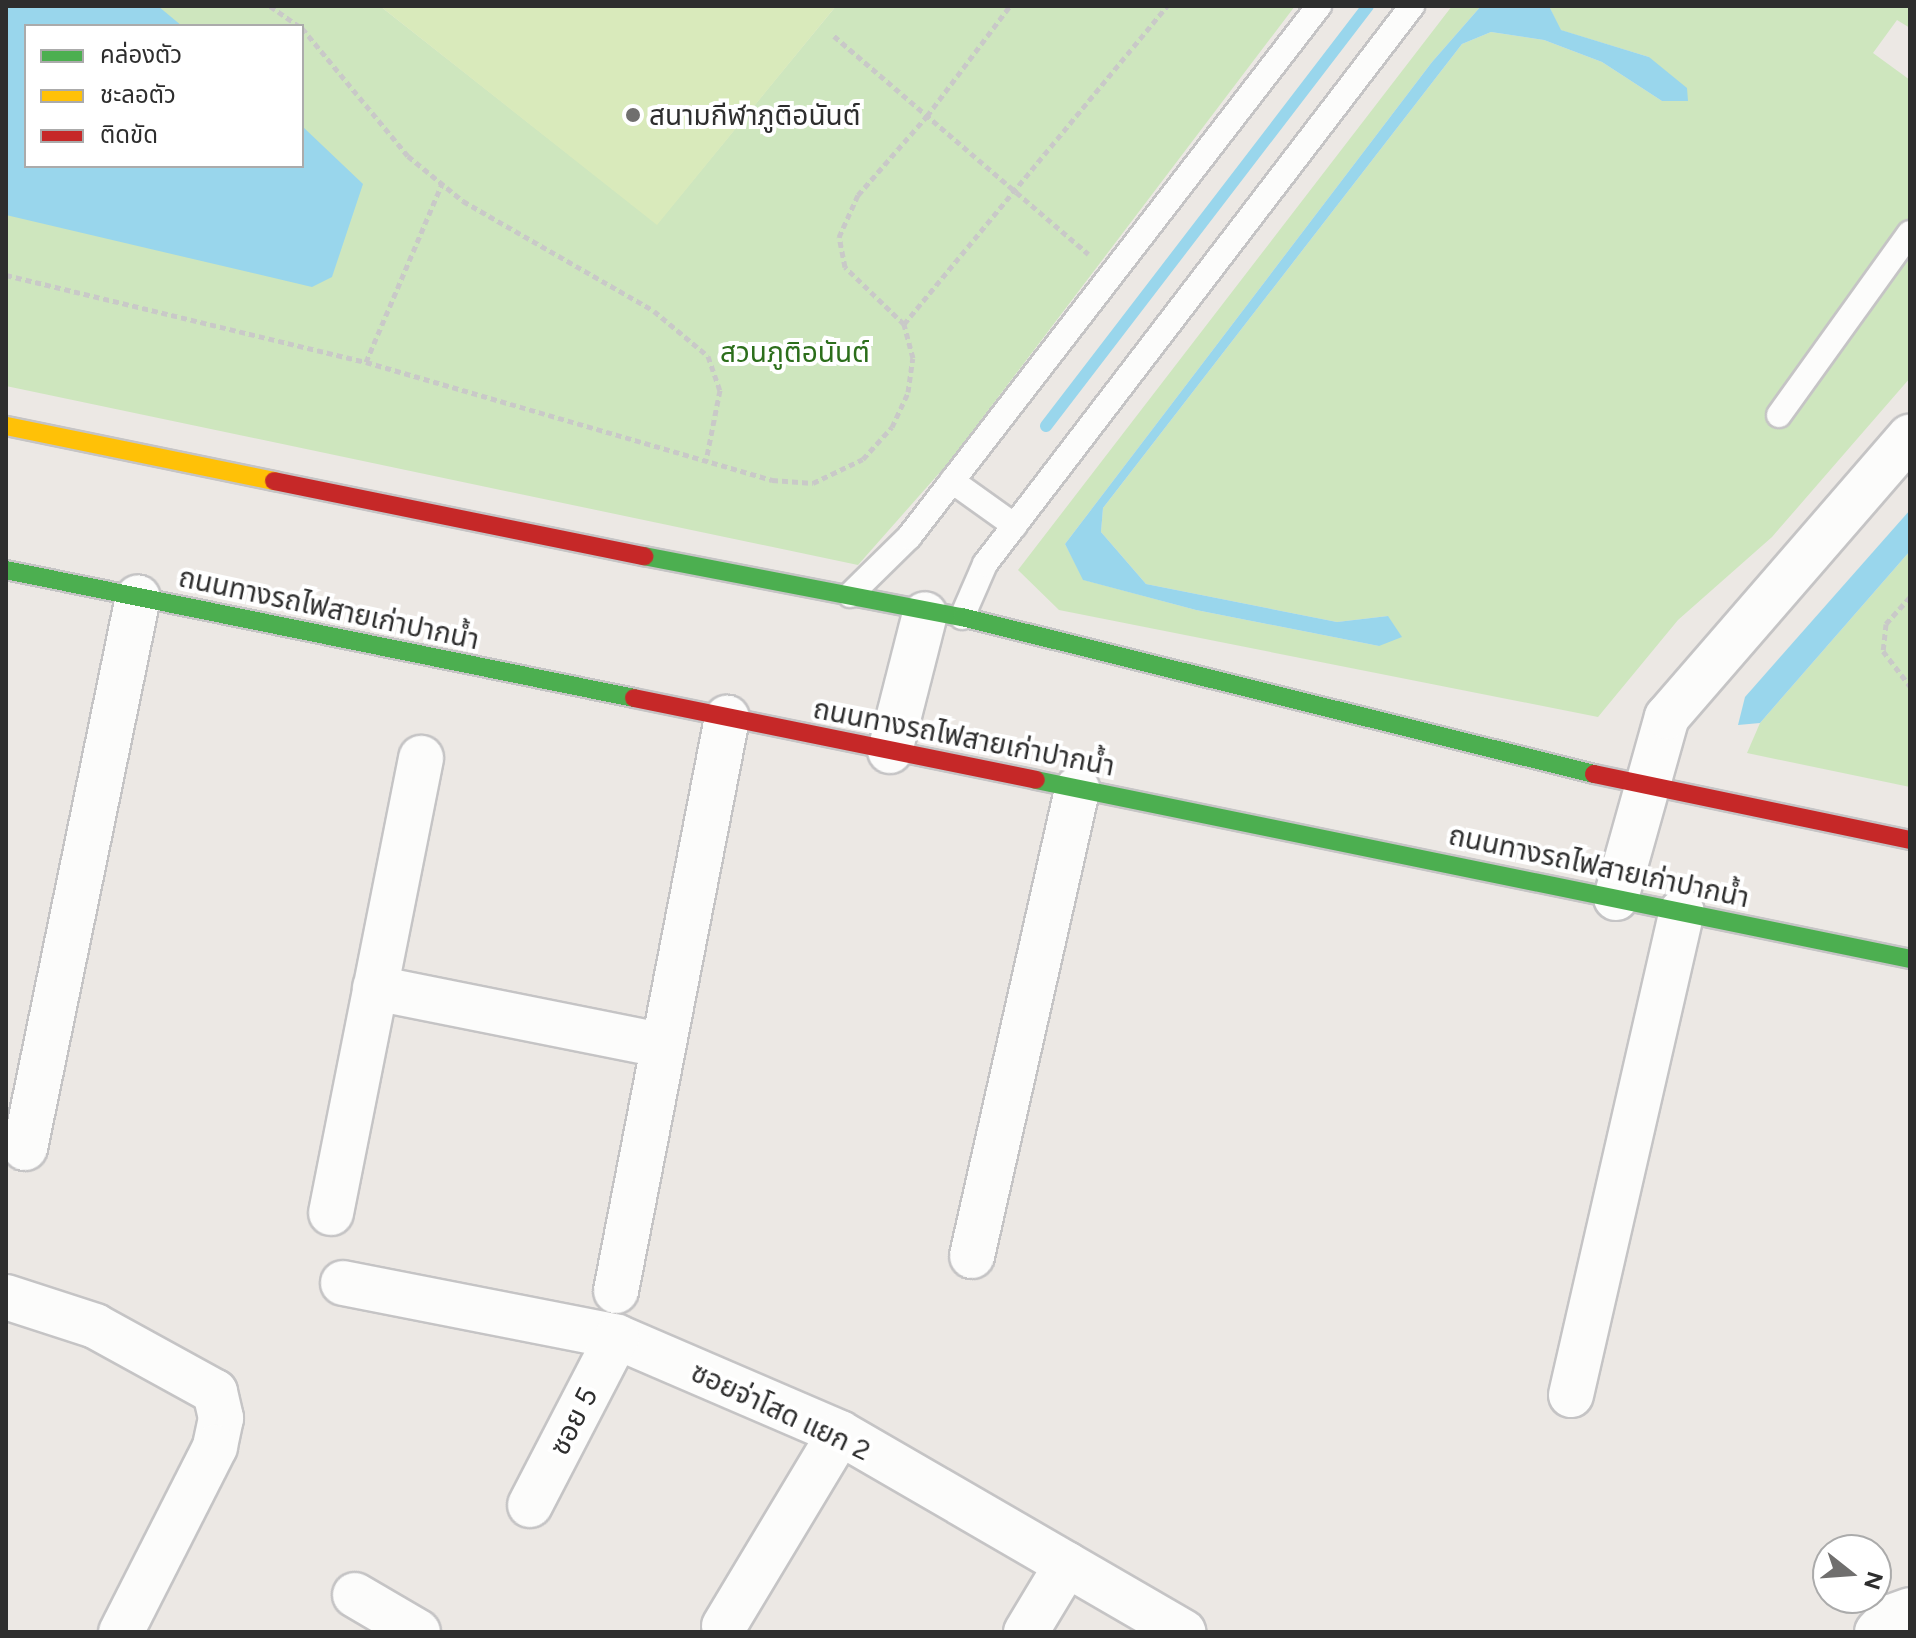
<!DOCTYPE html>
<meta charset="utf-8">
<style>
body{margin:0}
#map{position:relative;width:1916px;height:1638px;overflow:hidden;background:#ece8e4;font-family:Figtree,"Noto Sans Thai",sans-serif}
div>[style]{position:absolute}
.green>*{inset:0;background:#cee6be}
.pitch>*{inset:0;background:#d9eabb}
.water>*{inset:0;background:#99d6ec}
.stream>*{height:12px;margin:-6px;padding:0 6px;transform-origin:6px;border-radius:6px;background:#99d6ec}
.path>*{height:5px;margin-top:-2.5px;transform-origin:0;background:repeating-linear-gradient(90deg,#c9c9c8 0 6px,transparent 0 10px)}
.roads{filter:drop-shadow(2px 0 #c5c4c5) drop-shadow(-2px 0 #c5c4c5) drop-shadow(0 2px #c5c4c5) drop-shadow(0 -2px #c5c4c5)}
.lane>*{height:24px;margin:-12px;padding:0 12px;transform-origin:12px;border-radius:12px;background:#fcfcfb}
.street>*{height:44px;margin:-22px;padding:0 22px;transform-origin:22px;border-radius:22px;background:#fcfcfb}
.fast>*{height:18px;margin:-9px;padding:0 9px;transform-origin:9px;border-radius:9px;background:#4caf50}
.slow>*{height:18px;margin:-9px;padding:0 9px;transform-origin:9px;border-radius:9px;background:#ffc107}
.jam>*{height:18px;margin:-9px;padding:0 9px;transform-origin:9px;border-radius:9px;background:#c62828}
.dots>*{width:22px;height:22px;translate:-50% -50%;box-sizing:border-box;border:4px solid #fff;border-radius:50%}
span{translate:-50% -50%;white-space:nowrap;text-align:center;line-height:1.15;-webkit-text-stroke:8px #fff;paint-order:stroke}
.poi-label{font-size:28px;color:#2e2e2e}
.left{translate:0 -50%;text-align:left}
.park-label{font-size:28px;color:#2c6e1b}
.street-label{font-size:28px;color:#2e2e2e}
.frame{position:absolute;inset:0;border:8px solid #2e2e2e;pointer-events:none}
.legend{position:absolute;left:24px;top:24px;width:280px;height:144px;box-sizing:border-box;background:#fff;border:2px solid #ababab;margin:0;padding:10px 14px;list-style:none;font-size:24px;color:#2e2e2e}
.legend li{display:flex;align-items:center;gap:16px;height:40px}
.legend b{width:40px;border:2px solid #ababab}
.north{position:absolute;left:1812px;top:1534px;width:80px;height:80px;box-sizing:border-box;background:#fff;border:2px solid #ababab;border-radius:50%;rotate:107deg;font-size:22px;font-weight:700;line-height:32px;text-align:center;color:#2e2e2e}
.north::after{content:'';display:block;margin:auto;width:28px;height:36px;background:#706f6e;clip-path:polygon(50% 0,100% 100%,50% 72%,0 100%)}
</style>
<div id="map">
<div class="green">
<i style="clip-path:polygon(evenodd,6px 6px,380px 6px,657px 224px,836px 6px,1295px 6px,949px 462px,858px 565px,6px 386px,6px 6px,26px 26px,302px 26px,302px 166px,26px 166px,26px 26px)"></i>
<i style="clip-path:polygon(1452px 6px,1481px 6px,1432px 62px,1065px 544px,1084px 580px,1196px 610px,1379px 646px,1388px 616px,1337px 622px,1146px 584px,1101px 532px,1103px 508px,1462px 44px,1491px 32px,1544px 40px,1602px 62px,1662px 101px,1649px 57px,1560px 30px,1549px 6px,1910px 6px,1910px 28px,1897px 20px,1873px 53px,1910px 80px,1910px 378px,1772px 537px,1678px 620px,1598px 717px,1059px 610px,1018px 570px)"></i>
<i style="clip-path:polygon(1910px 551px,1910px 787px,1747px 753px,1760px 723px)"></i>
</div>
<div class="pitch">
<i style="clip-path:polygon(380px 6px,836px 6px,657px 225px)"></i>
</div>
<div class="water">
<i style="clip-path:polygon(6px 6px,158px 6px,182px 26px,26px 26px,26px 166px,302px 166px,302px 126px,363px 184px,332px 277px,312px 287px,6px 215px)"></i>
<i style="clip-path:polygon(1481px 6px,1549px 6px,1561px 30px,1649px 57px,1687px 88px,1688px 101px,1662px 101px,1602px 62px,1544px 40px,1491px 32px,1462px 44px,1103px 508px,1101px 532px,1146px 584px,1337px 622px,1388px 616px,1402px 637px,1379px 646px,1196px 610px,1083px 580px,1065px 544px,1432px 62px)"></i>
<i style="clip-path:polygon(1910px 510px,1910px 551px,1760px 723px,1738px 725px,1745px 697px)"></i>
</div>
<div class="stream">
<i style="left:1046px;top:426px;width:529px;rotate:-52.52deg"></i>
</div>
<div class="path">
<i style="left:270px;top:6px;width:35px;rotate:35deg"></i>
<i style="left:302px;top:28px;width:166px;rotate:50.4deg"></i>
<i style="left:408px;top:156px;width:71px;rotate:39.3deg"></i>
<i style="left:463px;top:201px;width:220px;rotate:29.9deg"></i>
<i style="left:654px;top:311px;width:70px;rotate:39.8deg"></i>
<i style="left:708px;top:356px;width:36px;rotate:71deg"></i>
<i style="left:720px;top:390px;width:72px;rotate:101.2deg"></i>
<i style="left:834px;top:36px;width:335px;rotate:40.6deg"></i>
<i style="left:6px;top:275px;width:370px;rotate:13.6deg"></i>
<i style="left:366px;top:362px;width:423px;rotate:16.2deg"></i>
<i style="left:772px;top:480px;width:41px;rotate:4.2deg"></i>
<i style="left:813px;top:483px;width:55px;rotate:-25.6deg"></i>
<i style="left:863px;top:459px;width:43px;rotate:-47.8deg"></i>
<i style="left:892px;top:427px;width:38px;rotate:-65deg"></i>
<i style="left:908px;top:392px;width:34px;rotate:-82deg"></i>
<i style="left:913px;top:358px;width:35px;rotate:-105deg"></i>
<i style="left:904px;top:324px;width:82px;rotate:-136deg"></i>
<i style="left:845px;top:267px;width:31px;rotate:-101deg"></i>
<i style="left:839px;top:237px;width:46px;rotate:-65.7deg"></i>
<i style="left:858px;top:195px;width:105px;rotate:-48.9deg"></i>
<i style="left:927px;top:116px;width:138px;rotate:-53deg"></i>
<i style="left:904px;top:324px;width:413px;rotate:-50.4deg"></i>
<i style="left:366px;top:362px;width:194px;rotate:-66.9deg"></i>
<i style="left:1910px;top:597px;width:36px;rotate:132deg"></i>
<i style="left:1886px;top:624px;width:27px;rotate:96deg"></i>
<i style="left:1883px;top:651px;width:44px;rotate:52.4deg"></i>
</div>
<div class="roads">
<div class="lane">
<i style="left:1779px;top:415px;width:224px;rotate:-54.3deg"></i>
<i style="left:952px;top:481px;width:77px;rotate:35.5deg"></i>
<i style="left:850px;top:595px;width:83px;rotate:-44.5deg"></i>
<i style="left:909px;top:537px;width:671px;rotate:-52.33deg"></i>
<i style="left:962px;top:617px;width:58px;rotate:-66.5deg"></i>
<i style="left:985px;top:564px;width:703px;rotate:-52.58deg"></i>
</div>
<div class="street">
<i style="left:890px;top:751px;width:141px;rotate:-75.7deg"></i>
<i style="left:1616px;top:898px;width:188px;rotate:-74.3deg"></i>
<i style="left:1667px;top:717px;width:371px;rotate:-49.1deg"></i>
<i style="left:375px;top:988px;width:292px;rotate:11.3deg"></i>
<i style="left:25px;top:1148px;width:562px;rotate:-78.41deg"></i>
<i style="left:331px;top:1213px;width:464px;rotate:-78.8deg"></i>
<i style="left:972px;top:1256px;width:479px;rotate:-77.3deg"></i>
<i style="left:343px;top:1283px;width:279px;rotate:11.1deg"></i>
<i style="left:617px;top:1337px;width:243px;rotate:23.3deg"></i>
<i style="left:840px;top:1433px;width:397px;rotate:30.1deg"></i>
<i style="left:616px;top:1291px;width:584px;rotate:-79.04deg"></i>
<i style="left:6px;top:1297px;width:94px;rotate:18deg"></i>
<i style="left:95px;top:1326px;width:137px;rotate:28.8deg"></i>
<i style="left:215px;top:1392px;width:27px;rotate:77deg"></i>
<i style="left:221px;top:1418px;width:30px;rotate:102deg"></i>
<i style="left:215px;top:1447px;width:208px;rotate:116.9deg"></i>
<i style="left:1571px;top:1395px;width:496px;rotate:-77.1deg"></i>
<i style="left:530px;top:1505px;width:189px;rotate:-62.6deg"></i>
<i style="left:355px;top:1595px;width:73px;rotate:30.4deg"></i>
<i style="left:724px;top:1626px;width:225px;rotate:-59deg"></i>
<i style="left:1026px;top:1632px;width:79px;rotate:-58.9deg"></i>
<i style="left:1877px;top:1632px;width:21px;rotate:-47deg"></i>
<i style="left:1891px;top:1617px;width:20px;rotate:-20deg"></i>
</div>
<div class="fast">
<i style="left:644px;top:556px;width:324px;rotate:10.9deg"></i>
<i style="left:962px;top:617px;width:651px;rotate:13.95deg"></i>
<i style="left:6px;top:570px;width:641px;rotate:11.52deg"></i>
<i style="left:1036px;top:780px;width:892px;rotate:11.57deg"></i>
</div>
<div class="slow">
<i style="left:6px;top:426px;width:274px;rotate:11.6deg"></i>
</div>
<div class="jam">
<i style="left:274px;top:481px;width:378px;rotate:11.5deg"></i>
<i style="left:634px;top:698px;width:410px;rotate:11.5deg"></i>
<i style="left:1594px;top:774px;width:323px;rotate:11.8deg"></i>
</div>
</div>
<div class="dots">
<i style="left:633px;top:115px;background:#706f6e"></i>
</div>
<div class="poi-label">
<span class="left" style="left:649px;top:115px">สนามกีฬาภูติอนันต์</span>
</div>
<div class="park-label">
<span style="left:795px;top:352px">สวนภูติอนันต์</span>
</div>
<div class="street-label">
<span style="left:329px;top:608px;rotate:12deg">ถนนทางรถไฟสายเก่าปากน้ำ</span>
<span style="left:964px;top:737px;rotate:11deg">ถนนทางรถไฟสายเก่าปากน้ำ</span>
<span style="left:1599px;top:866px;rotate:12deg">ถนนทางรถไฟสายเก่าปากน้ำ</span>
<span style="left:781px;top:1411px;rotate:25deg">ซอยจ่าโสด แยก 2</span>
<span style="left:573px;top:1421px;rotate:-63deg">ซอย 5</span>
</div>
<div class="frame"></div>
<ul class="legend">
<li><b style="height:10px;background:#4caf50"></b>คล่องตัว</li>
<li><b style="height:10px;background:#ffc107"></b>ชะลอตัว</li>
<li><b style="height:10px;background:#c62828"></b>ติดขัด</li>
</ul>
<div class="north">N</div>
</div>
